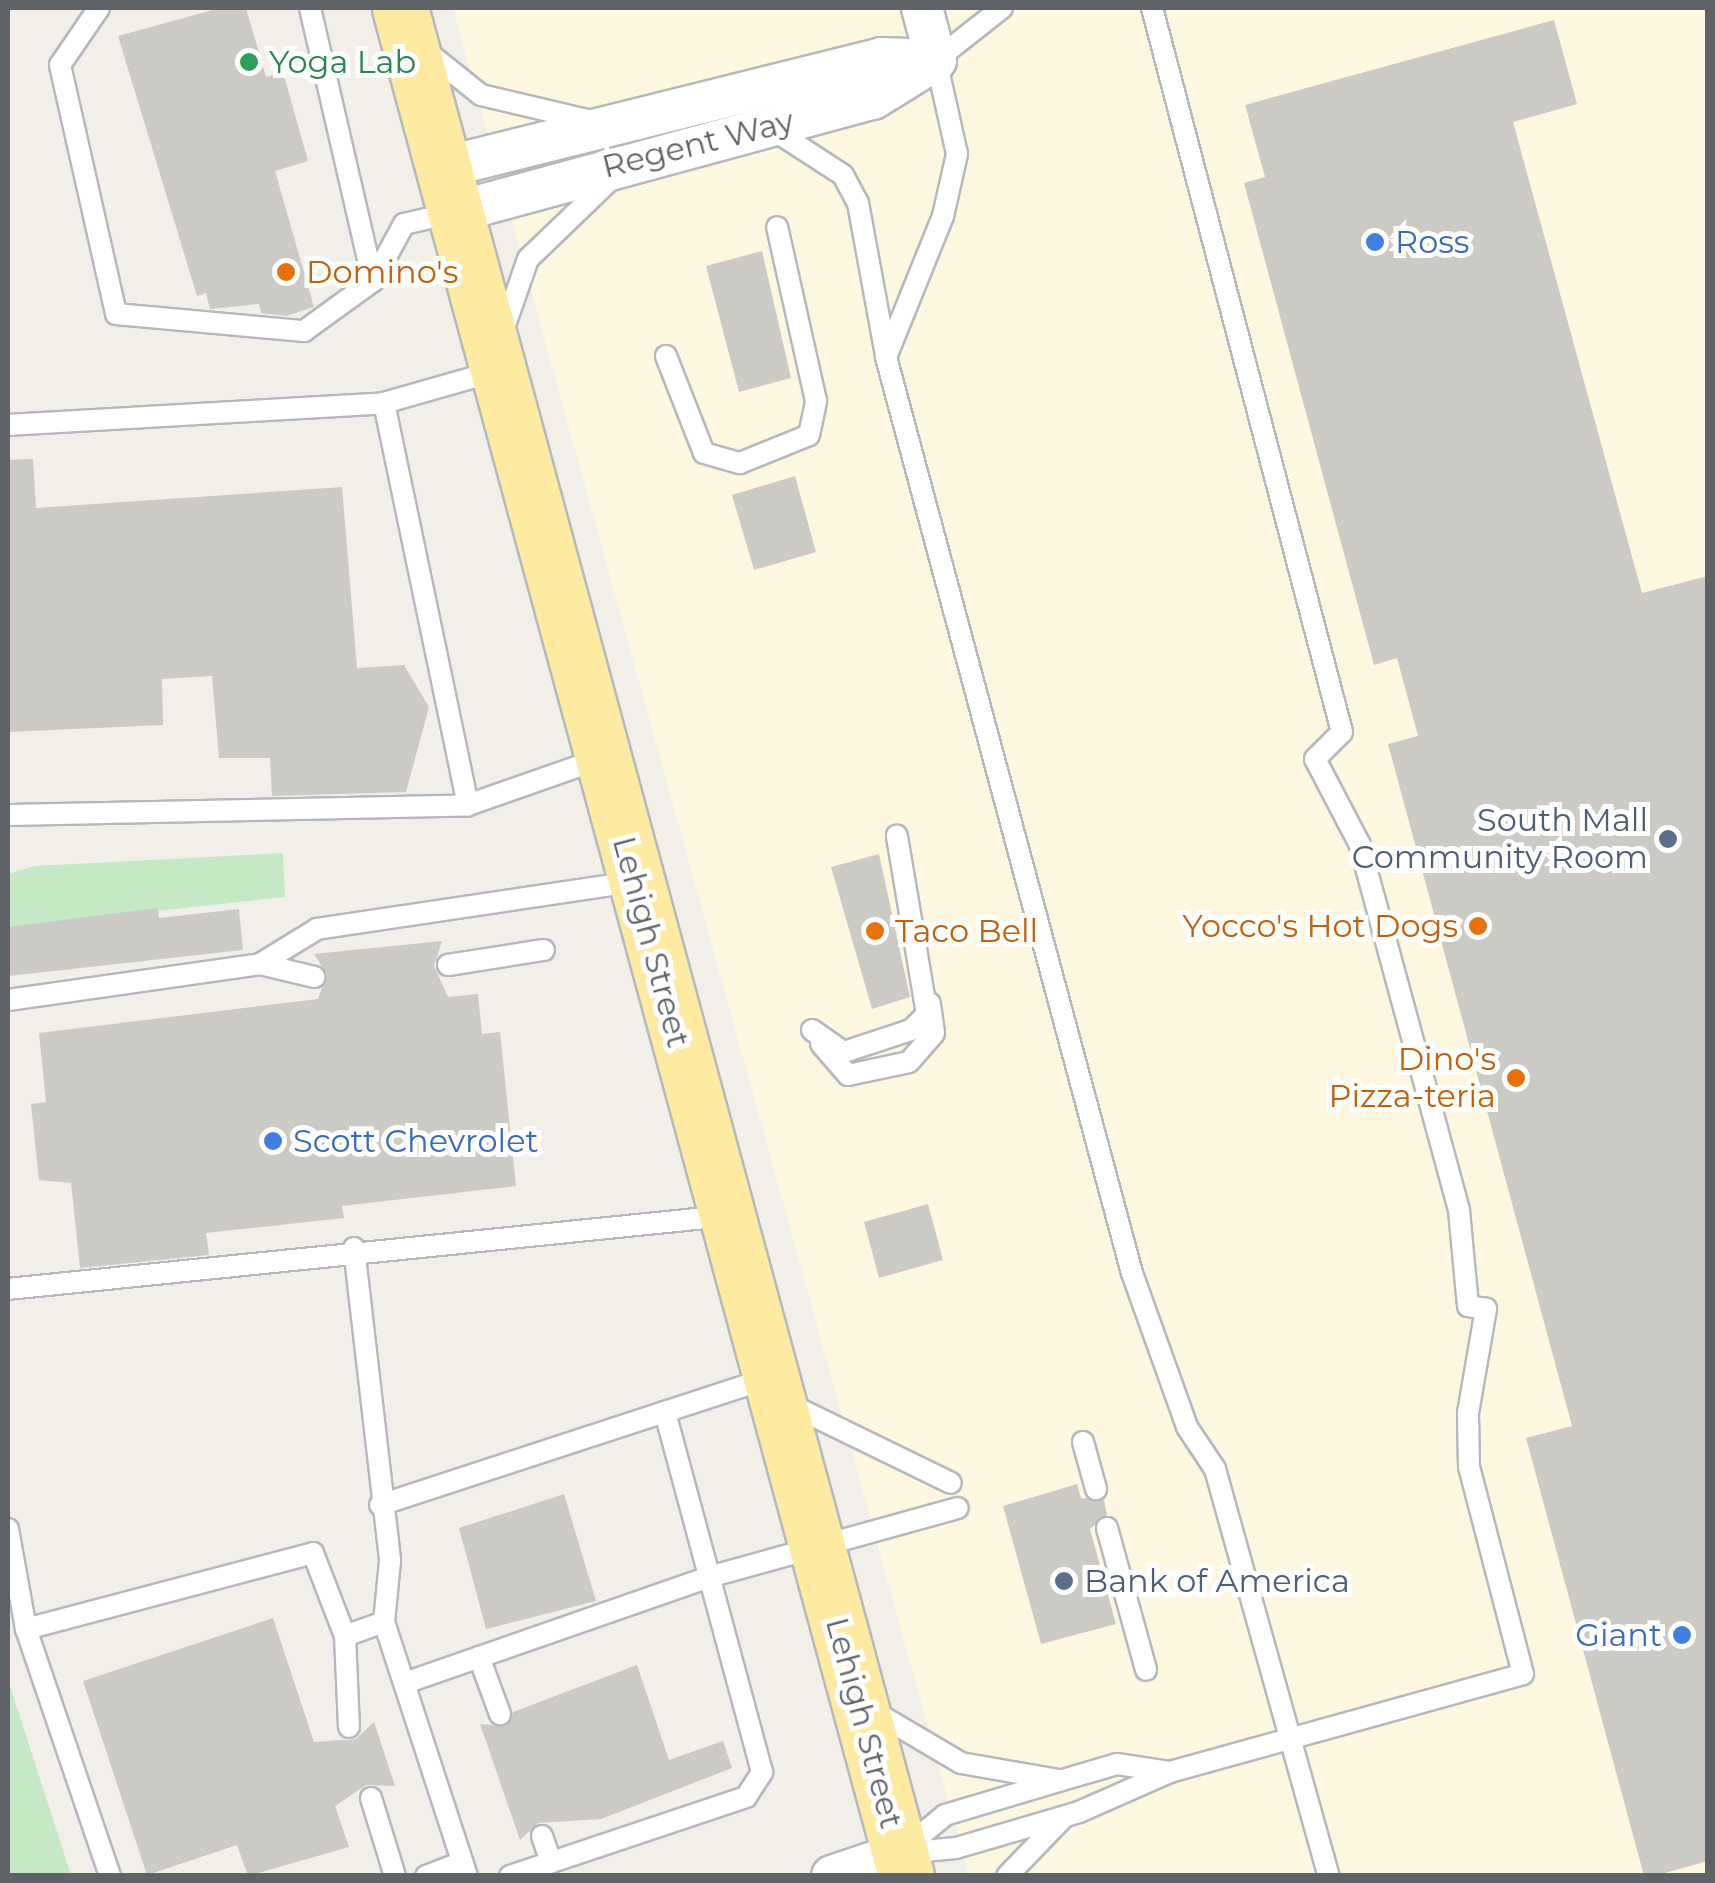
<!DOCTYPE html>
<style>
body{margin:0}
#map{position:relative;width:1715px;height:1883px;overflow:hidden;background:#f1efe8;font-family:Montserrat,sans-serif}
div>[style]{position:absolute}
.commercial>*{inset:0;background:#fef7e0}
.green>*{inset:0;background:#c5e8c5}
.building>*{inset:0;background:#cccac5}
.roads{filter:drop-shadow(2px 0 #b5b8bc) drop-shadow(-2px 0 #b5b8bc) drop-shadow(0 2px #b5b8bc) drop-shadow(0 -2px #b5b8bc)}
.service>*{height:20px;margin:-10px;padding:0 10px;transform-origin:10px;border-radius:10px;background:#fff}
.minor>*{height:40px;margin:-20px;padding:0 20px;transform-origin:20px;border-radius:20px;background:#fff}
.trunk>*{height:55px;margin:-27.5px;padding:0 27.5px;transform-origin:27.5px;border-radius:27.5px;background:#feeaa1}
.dots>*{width:28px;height:28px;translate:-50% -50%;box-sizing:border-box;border:5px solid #fff;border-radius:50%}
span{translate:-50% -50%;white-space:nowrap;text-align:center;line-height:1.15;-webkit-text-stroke:10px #fff;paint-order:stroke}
.leisure-label{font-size:32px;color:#27864d}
.left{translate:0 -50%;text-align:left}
.street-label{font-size:32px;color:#5f6368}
.shop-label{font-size:32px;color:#366cbe}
.right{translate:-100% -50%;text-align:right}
.food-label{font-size:32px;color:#c56008}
.service-label{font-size:32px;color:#4e5e75}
.frame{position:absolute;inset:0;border:10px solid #5f6368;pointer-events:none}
</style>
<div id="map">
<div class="commercial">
<i style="clip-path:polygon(453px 8px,1707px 8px,1707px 1875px,969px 1875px)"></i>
</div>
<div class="green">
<i style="clip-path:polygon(283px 853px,285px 897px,8px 927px,8px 874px,35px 866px)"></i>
<i style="clip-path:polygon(8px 1680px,71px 1875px,8px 1875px)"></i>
</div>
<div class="building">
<i style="clip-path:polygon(220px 8px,246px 8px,266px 77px,283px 72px,308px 161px,275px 171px,314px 307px,286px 316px,261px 313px,259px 304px,210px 309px,206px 293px,197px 296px,118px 36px)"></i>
<i style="clip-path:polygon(1554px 20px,1577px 104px,1513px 122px,1642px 593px,1708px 576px,1708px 1861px,1654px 1876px,1644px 1876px,1526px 1438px,1572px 1426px,1388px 744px,1418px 736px,1397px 658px,1374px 665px,1244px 183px,1265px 177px,1245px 105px)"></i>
<i style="clip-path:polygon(762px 251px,791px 378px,739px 392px,706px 266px)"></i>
<i style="clip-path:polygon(33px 459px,36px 508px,342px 487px,357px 668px,404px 665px,429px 707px,406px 792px,272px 796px,270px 758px,219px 758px,212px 676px,162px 679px,163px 725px,8px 732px,8px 460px)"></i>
<i style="clip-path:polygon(795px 476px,816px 552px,754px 570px,732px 495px)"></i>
<i style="clip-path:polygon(879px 854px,910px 997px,872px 1009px,831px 867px)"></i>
<i style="clip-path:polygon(158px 908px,159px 918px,239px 909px,243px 950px,8px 976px,8px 927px)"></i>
<i style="clip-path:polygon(442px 941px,434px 966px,448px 997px,478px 994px,482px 1034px,500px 1032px,516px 1186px,342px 1206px,344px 1218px,206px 1233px,209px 1255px,80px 1268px,71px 1183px,39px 1180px,31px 1104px,46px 1102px,39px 1033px,318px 999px,327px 974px,314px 954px)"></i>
<i style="clip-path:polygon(928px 1204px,943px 1260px,879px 1278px,864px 1222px)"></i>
<i style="clip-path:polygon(1077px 1484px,1081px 1498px,1104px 1500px,1107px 1515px,1090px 1529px,1116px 1624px,1041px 1644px,1003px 1506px)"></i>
<i style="clip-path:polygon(564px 1494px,596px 1601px,486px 1629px,459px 1528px)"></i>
<i style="clip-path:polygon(273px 1618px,314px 1742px,356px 1739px,374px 1722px,395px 1786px,366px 1785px,335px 1806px,349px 1847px,248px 1876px,237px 1845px,147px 1875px,83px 1681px)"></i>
<i style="clip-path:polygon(637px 1665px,669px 1760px,723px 1741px,732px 1768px,601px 1819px,538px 1823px,520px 1840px,480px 1724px,506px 1726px,513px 1712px)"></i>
</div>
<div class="roads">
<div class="service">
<i style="left:99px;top:8px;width:69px;rotate:124.4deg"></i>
<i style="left:60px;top:65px;width:255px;rotate:77.3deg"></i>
<i style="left:116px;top:314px;width:189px;rotate:5.2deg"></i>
<i style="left:304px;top:331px;width:85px;rotate:-35.9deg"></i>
<i style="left:373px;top:281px;width:65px;rotate:-61.5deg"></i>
<i style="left:404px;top:224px;width:49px;rotate:-12.9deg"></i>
<i style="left:310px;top:8px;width:280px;rotate:77deg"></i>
<i style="left:1002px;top:8px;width:84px;rotate:141.8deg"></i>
<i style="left:936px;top:60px;width:96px;rotate:77.4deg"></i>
<i style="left:957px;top:154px;width:64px;rotate:102.7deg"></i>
<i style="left:943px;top:216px;width:152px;rotate:112deg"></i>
<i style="left:886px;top:357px;width:948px;rotate:74.97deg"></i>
<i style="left:1132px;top:1273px;width:164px;rotate:70.3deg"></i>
<i style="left:1187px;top:1427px;width:50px;rotate:56.3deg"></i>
<i style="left:1215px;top:1469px;width:423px;rotate:74.4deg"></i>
<i style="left:426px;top:51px;width:70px;rotate:38.7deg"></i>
<i style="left:481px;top:95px;width:109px;rotate:13.3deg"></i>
<i style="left:769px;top:127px;width:88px;rotate:33deg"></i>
<i style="left:843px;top:175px;width:32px;rotate:62deg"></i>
<i style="left:858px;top:203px;width:156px;rotate:79.6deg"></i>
<i style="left:504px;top:328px;width:73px;rotate:-70.8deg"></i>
<i style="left:528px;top:259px;width:112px;rotate:-43.9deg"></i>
<i style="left:666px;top:356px;width:104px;rotate:68.6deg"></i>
<i style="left:704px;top:453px;width:37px;rotate:16deg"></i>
<i style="left:740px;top:463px;width:74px;rotate:-22.1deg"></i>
<i style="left:809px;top:435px;width:35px;rotate:-78deg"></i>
<i style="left:816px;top:401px;width:178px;rotate:-102.6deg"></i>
<i style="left:384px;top:403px;width:411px;rotate:78.2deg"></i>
<i style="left:8px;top:425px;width:377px;rotate:-3.3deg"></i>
<i style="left:384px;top:403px;width:116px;rotate:-15.9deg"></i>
<i style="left:8px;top:815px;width:460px;rotate:-1.2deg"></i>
<i style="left:468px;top:805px;width:139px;rotate:-19.3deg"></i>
<i style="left:260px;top:964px;width:56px;rotate:13.5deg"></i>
<i style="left:448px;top:965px;width:97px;rotate:-8.9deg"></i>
<i style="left:8px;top:1000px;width:255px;rotate:-8.1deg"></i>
<i style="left:260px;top:964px;width:67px;rotate:-31.6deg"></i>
<i style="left:317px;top:929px;width:318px;rotate:-8.5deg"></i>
<i style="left:812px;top:1030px;width:39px;rotate:35deg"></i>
<i style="left:844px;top:1052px;width:71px;rotate:-18.2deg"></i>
<i style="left:911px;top:1030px;width:23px;rotate:-45deg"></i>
<i style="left:927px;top:1014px;width:181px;rotate:-99.6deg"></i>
<i style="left:821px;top:1044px;width:41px;rotate:48.9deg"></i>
<i style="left:848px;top:1075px;width:62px;rotate:-12deg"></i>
<i style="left:909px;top:1062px;width:38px;rotate:-49deg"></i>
<i style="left:934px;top:1033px;width:30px;rotate:-98deg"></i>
<i style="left:354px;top:1248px;width:315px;rotate:83.4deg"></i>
<i style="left:390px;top:1561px;width:61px;rotate:95.6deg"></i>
<i style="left:384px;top:1622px;width:267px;rotate:71.9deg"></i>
<i style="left:8px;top:1289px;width:722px;rotate:-5.81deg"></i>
<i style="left:787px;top:1403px;width:182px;rotate:26deg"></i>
<i style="left:1083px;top:1442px;width:49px;rotate:74.5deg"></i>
<i style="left:380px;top:1505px;width:408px;rotate:-18.1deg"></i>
<i style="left:1107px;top:1528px;width:147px;rotate:74.6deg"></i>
<i style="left:8px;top:1529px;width:102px;rotate:79.8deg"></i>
<i style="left:26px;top:1629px;width:261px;rotate:71.2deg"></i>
<i style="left:26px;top:1629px;width:297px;rotate:-14.8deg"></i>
<i style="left:313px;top:1553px;width:89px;rotate:68.9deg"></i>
<i style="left:345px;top:1636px;width:41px;rotate:-19.7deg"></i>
<i style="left:345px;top:1636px;width:91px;rotate:87.5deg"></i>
<i style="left:479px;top:1657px;width:61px;rotate:69.8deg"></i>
<i style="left:405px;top:1683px;width:322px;rotate:-19.2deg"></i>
<i style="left:709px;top:1577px;width:258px;rotate:-15.5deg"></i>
<i style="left:873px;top:1711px;width:102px;rotate:30.6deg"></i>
<i style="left:961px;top:1763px;width:98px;rotate:9.9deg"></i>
<i style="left:371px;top:1798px;width:82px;rotate:72.9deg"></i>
<i style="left:542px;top:1836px;width:28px;rotate:71deg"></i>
<i style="left:905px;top:1848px;width:52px;rotate:-39.5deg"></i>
<i style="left:945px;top:1815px;width:119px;rotate:-16.6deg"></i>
<i style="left:1059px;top:1781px;width:60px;rotate:-16.3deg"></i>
<i style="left:1117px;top:1764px;width:54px;rotate:8.6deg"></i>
<i style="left:903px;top:1853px;width:53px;rotate:-5.4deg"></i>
<i style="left:956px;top:1848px;width:128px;rotate:-16.3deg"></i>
<i style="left:1079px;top:1812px;width:99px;rotate:-23.7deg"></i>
<i style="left:1170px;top:1772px;width:366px;rotate:-15.5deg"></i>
<i style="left:1523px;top:1674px;width:214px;rotate:-104.6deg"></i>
<i style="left:1469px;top:1467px;width:54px;rotate:-91.1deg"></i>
<i style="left:1468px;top:1413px;width:106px;rotate:-80.2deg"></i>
<i style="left:1486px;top:1309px;width:18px;rotate:-171deg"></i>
<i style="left:1468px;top:1306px;width:96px;rotate:-95.4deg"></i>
<i style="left:1459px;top:1210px;width:380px;rotate:-105.2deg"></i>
<i style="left:1359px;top:843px;width:95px;rotate:-117.6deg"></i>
<i style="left:1315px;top:759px;width:38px;rotate:-45deg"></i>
<i style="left:1342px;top:732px;width:749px;rotate:-104.7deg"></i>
<i style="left:426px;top:1876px;width:39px;rotate:-21deg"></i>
<i style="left:510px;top:1876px;width:249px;rotate:-18.5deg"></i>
<i style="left:746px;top:1797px;width:30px;rotate:-57deg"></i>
<i style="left:762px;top:1772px;width:373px;rotate:-105.1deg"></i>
<i style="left:1007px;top:1876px;width:83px;rotate:-46deg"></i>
</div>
<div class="minor">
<i style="left:922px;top:8px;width:54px;rotate:74.9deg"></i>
<i style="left:441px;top:168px;width:454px;rotate:-14deg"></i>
<i style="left:881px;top:58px;width:55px;rotate:2.1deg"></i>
<i style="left:452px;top:213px;width:436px;rotate:-15.2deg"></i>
<i style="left:873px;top:99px;width:74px;rotate:-31.8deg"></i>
<i style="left:832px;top:1876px;width:72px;rotate:-18.7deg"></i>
</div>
<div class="trunk">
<i style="left:400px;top:8px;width:1935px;rotate:74.84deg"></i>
</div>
</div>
<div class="dots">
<i style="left:249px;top:62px;background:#2e9e5b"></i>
<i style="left:1375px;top:242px;background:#3f7fe0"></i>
<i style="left:286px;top:272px;background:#e8710a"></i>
<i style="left:1668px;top:839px;background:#5c6f8a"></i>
<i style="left:1478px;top:926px;background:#e8710a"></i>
<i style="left:875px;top:931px;background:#e8710a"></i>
<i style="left:1516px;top:1078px;background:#e8710a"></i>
<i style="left:273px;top:1141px;background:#3f7fe0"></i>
<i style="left:1064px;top:1581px;background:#5c6f8a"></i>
<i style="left:1682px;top:1635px;background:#3f7fe0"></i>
</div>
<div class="leisure-label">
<span class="left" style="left:269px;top:62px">Yoga Lab</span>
</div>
<div class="street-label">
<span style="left:698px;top:144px;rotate:-14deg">Regent Way</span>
<span style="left:651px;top:942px;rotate:75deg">Lehigh Street</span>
<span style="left:864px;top:1723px;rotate:75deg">Lehigh Street</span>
</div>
<div class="shop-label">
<span class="left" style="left:1395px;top:242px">Ross</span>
<span class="left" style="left:293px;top:1141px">Scott Chevrolet</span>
<span class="right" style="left:1662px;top:1635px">Giant</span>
</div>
<div class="food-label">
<span class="left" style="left:306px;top:272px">Domino's</span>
<span class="right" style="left:1458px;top:926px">Yocco's Hot Dogs</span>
<span class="left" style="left:895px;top:931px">Taco Bell</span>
<span class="right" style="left:1496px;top:1078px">Dino's<br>Pizza-teria</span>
</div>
<div class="service-label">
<span class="right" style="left:1648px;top:839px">South Mall<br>Community Room</span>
<span class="left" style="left:1084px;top:1581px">Bank of America</span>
</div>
<div class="frame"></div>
</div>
